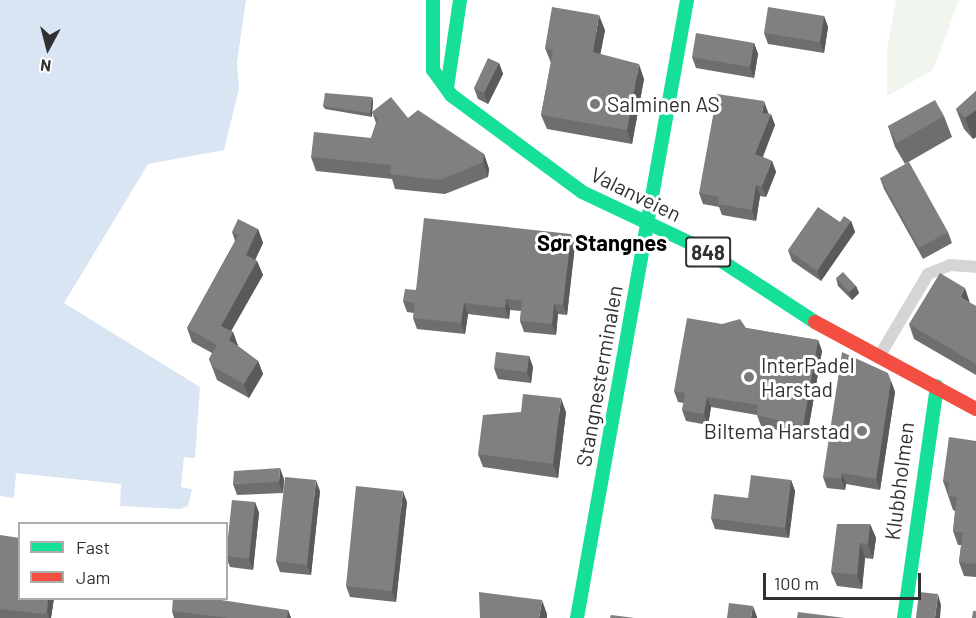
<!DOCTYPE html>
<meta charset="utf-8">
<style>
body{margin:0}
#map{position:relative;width:976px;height:618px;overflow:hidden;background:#fff;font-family:Barlow,sans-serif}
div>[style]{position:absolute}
.green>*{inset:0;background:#f0f6ed}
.water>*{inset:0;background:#dae5f3}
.street>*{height:12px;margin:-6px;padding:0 6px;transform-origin:6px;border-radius:6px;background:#d5d5d5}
.fast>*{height:14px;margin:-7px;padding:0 7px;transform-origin:7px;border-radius:7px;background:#16e098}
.jam>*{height:14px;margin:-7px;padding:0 7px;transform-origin:7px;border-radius:7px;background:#f24e42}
.wall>*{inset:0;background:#6e6e6e}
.shaded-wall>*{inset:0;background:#5a5a5a}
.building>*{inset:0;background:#808080}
.dots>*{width:16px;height:16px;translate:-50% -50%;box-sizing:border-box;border:3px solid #fff;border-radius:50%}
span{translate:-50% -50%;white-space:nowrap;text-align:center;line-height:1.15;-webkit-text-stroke:6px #fff;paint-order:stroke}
.shield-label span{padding:2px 4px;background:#fff;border:2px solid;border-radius:4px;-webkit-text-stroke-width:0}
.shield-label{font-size:20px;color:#313131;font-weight:700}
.poi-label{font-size:21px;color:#313131}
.left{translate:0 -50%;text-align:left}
.right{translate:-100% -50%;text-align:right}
.street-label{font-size:21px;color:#313131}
.neighbourhood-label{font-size:22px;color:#000;font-weight:700}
.legend{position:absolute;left:18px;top:522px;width:210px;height:78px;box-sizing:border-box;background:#fff;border:2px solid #adadad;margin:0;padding:8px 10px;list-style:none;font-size:18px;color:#313131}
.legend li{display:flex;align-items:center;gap:12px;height:30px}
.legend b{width:30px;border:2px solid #adadad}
.north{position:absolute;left:18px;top:18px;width:60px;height:60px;-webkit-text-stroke:4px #fff;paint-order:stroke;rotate:187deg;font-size:16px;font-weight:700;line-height:24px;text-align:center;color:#313131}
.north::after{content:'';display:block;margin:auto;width:21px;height:27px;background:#313131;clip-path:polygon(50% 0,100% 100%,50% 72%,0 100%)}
.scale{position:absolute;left:763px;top:573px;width:158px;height:27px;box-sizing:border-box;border:3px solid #313131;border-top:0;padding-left:8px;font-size:18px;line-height:21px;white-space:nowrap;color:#313131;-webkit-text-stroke:4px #fff;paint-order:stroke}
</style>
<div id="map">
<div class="green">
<i style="clip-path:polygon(896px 0,959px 0,933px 70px,887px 96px,887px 50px)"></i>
</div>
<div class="water">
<i style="clip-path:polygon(0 0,246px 0,237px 62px,239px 89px,224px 150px,148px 164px,64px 303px,200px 387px,195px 458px,184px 457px,181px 487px,192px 489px,188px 506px,180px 509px,120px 506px,121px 484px,16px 473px,14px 498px,0 496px)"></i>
</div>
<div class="street">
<i style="left:880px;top:355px;width:94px;rotate:-59.3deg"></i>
<i style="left:928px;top:274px;width:24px;rotate:-22deg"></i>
<i style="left:950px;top:265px;width:26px;rotate:4deg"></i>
</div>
<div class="fast">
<i style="left:433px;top:0;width:70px;rotate:90deg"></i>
<i style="left:433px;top:70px;width:31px;rotate:54deg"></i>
<i style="left:451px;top:95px;width:163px;rotate:36.5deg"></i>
<i style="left:582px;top:192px;width:134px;rotate:25.2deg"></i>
<i style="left:703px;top:249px;width:134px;rotate:33.1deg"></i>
<i style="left:447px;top:88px;width:89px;rotate:-81.6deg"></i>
<i style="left:577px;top:618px;width:628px;rotate:-79.91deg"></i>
<i style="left:904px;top:618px;width:234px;rotate:-81.9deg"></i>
</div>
<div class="jam">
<i style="left:815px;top:322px;width:183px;rotate:28.4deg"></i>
</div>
<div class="wall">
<i style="clip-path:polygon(824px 16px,828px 27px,824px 53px,768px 44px,764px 33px)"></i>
<i style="clip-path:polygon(605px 30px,600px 54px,644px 79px,632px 144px,547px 129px,541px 115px,551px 63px,545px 48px)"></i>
<i style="clip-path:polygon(754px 43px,758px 54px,754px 78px,696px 68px,692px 57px)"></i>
<i style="clip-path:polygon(499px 63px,503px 74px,488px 104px,478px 99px,474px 88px)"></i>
<i style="clip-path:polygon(976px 91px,976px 137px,973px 139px,964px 129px,956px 109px)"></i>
<i style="clip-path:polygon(372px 97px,373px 101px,372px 112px,408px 118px,484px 154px,489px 169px,488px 177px,445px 194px,395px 189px,392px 179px,316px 171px,311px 157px,371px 138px,376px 123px,372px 112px,372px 117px,325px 109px,323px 106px)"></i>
<i style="clip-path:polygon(768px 112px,775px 125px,763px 157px,772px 161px,776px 172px,766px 197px,760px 196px,756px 221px,722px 215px,719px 207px,703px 204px,699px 193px)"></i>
<i style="clip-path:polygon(944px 116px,952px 137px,905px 164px,895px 147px,888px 126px)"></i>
<i style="clip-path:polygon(880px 178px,948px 232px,952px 243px,923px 259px,884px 189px)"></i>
<i style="clip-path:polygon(851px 221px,855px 232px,821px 281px,792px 261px,788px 250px,840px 222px)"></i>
<i style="clip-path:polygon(258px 229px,263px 243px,255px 260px,257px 261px,263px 275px,231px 331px,233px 332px,238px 346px,258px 361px,263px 374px,249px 398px,217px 380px,209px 359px,212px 353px,192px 342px,187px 328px,235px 241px,232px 232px)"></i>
<i style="clip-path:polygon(575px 245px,567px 315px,558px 314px,556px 335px,524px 332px,520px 321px,521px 311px,510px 310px,509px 319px,468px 314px,465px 334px,417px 329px,413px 318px,414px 313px,407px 312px,403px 301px,416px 290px)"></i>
<i style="clip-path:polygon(836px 278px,856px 286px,859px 293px,852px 300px,838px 286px)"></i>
<i style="clip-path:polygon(970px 303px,976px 306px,976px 375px,914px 339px,909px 324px)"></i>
<i style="clip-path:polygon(746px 328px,818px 340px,822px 351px,807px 437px,761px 426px,757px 415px,711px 407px,708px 425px,686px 421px,682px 410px,684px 403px,678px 402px,674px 391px)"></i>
<i style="clip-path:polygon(529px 356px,533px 367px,531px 383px,498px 379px,494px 368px)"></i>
<i style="clip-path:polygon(891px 381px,895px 392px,880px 490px,846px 484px,845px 490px,827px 488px,823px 477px)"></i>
<i style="clip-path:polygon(566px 412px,558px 478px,483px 467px,478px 454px)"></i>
<i style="clip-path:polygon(976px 441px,976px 577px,964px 576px,959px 562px,961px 545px,958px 545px,953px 531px,955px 511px,953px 510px,943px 481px)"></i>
<i style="clip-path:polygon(284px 479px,283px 493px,237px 495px,233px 484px)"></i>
<i style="clip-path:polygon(791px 480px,795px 491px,789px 538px,715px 529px,711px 518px)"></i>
<i style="clip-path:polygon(320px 491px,311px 575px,280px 572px,276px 561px)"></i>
<i style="clip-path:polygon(255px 502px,259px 513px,253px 570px,230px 567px,226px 557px,226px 552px)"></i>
<i style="clip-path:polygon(407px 502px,396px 602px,350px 597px,346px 586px)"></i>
<i style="clip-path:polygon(870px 524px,876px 538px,873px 559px,865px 558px,862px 589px,837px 586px,831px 572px)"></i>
<i style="clip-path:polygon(0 535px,20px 598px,54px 598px,51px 618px,0 618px)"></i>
<i style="clip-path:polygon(288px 610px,291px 618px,174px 618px,172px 611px)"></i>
</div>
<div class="shaded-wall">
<i style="clip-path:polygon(599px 15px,605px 30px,598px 67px,593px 52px)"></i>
<i style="clip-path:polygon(824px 16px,828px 27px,824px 53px,820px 42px)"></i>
<i style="clip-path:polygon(754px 43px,758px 54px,754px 78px,750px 67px)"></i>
<i style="clip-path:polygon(499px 63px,503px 74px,488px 104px,484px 93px)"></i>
<i style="clip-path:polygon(639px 64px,644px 79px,632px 144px,627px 130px)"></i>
<i style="clip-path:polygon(372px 97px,373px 101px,372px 117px,370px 113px)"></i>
<i style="clip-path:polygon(764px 101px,768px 112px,766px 123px,762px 113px)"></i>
<i style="clip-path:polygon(976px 110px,976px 137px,973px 139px,965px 118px)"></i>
<i style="clip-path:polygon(771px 114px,775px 125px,759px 165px,755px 154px)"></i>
<i style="clip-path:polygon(484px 154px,489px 169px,488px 177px,483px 162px)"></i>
<i style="clip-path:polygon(772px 161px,776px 172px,766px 197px,762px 186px)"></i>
<i style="clip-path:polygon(756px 185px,760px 196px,756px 221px,752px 210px)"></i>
<i style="clip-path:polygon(851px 221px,855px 232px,821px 281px,817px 271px)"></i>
<i style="clip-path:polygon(258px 229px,263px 243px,251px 269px,246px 255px)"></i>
<i style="clip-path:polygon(571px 234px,575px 245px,567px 315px,563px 305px)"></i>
<i style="clip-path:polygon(257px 261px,263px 275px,226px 340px,221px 326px)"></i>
<i style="clip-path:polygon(856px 286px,859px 293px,852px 300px,849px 292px)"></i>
<i style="clip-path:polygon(965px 288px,970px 303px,960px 297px)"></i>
<i style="clip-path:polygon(506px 299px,510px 310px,509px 319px,505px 308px)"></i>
<i style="clip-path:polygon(464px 303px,468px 314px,465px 334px,461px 323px)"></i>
<i style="clip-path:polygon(554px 304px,558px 314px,556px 335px,552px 324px)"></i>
<i style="clip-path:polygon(233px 332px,238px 346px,229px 340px)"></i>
<i style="clip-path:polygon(818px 340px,822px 351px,807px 437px,803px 426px)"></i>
<i style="clip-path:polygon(529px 356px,533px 367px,531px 383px,527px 372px)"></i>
<i style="clip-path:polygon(258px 361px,263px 374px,249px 398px,244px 384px)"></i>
<i style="clip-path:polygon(891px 381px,895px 392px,880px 490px,876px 479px)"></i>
<i style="clip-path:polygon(707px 397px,711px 407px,708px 425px,704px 414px)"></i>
<i style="clip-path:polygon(561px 398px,566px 412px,558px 478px,553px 464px)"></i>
<i style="clip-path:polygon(280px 468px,284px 479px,283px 493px,279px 482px)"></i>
<i style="clip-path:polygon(842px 473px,846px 484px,845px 490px,841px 479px)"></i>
<i style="clip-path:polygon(316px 480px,320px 491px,311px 575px,307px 565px)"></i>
<i style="clip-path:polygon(791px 480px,795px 491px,789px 538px,785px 528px)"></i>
<i style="clip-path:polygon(403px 491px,407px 502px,396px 602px,392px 591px)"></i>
<i style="clip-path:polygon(255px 502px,259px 513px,253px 570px,249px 559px)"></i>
<i style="clip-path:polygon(870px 524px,876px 538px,873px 559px,868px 544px)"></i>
<i style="clip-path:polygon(860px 543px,865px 558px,862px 589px,857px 575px)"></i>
<i style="clip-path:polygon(938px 594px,941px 605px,940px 618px,935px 618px)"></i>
<i style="clip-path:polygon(48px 598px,54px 598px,51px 618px,49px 618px,47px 612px)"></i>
<i style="clip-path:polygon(542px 600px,547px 614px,547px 618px,539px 618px)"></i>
<i style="clip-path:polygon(753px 606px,757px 617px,757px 618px,751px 618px)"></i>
<i style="clip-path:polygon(288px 610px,291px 618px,287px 618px)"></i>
</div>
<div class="building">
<i style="clip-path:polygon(552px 7px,599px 15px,593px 52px,639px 64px,627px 130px,541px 115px,553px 50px,545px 48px)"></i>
<i style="clip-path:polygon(768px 7px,824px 16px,820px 42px,764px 33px)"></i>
<i style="clip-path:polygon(696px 33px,754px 43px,750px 67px,692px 57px)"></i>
<i style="clip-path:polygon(488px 58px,499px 63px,484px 93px,474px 88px)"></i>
<i style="clip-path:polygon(976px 91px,976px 110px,965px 118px,956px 109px)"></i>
<i style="clip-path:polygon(325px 93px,372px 97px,370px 113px,323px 106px)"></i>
<i style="clip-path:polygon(717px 94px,764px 101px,762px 113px,771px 114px,755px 154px,772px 161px,762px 186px,756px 185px,752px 210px,718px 204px,719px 197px,699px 193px)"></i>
<i style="clip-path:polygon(391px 97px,408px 118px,418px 110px,484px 154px,483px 162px,440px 180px,390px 174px,391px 165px,311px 157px,314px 132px,371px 138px,378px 119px,372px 112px)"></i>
<i style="clip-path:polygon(935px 100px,944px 116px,897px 143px,888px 126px)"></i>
<i style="clip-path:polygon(909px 162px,948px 232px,919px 248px,880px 178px)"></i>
<i style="clip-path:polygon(818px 207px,840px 222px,844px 216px,851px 221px,817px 271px,788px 250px)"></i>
<i style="clip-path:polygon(424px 218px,571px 234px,563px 305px,554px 304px,552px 324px,520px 321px,522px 300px,506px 299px,505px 308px,464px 303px,461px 323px,413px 318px,415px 303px,403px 301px,405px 289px,416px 290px)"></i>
<i style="clip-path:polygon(238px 219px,258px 229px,246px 255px,257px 261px,221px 326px,233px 332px,229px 340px,258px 361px,244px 384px,212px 366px,209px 359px,217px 345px,187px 328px,239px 235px,232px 232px)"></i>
<i style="clip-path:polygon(843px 272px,856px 286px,849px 292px,836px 278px)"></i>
<i style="clip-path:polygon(940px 273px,965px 288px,960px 297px,976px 306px,976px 364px,909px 324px)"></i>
<i style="clip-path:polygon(687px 318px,722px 324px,740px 319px,746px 328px,818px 340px,803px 426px,757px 415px,758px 405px,707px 397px,704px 414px,682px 410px,685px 393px,674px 391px)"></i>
<i style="clip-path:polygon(496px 352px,529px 356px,527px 372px,494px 368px)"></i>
<i style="clip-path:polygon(842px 352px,888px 373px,891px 381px,876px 479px,842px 473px,841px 479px,823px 477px)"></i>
<i style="clip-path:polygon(523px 394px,561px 398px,553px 464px,478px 454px,483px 415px,521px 412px)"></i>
<i style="clip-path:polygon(949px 437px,976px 441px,976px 564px,959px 562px,963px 532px,953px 531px,957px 497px,948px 496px,949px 482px,943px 481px)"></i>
<i style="clip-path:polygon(280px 468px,279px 482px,233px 484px,234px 471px)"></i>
<i style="clip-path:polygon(751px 475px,791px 480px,785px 528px,711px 518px,714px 494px,748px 498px)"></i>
<i style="clip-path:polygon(285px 477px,316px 480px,307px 565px,276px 561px)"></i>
<i style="clip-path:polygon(356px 486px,403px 491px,392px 591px,346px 586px)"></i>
<i style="clip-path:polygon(232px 500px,255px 502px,249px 559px,226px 556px)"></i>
<i style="clip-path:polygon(837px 524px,870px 524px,868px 544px,860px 543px,857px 575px,831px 572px)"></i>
<i style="clip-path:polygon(0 535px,20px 538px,20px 598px,48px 598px,47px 612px,42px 614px,0 609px)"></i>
<i style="clip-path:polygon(479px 592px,542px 600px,539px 618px,480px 618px)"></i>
<i style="clip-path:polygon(919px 592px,938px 594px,935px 618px,916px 618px)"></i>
<i style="clip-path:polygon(173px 598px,208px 598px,288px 610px,287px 618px,229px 618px,172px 611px)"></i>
<i style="clip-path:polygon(729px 603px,753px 606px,751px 618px,727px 618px)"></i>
<i style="clip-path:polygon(973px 611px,976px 611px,976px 618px,972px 618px)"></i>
<i style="clip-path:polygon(798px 612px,845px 618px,797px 618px)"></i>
<i style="clip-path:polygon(611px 615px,635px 618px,610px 618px)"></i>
</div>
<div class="dots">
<i style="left:595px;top:104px;background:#797979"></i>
<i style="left:749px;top:377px;background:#797979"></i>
<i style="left:862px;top:431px;background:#797979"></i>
</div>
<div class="shield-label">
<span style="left:708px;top:252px">848</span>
</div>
<div class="poi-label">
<span class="left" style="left:607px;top:104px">Salminen AS</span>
<span class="left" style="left:761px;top:377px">InterPadel<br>Harstad</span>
<span class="right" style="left:850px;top:431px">Biltema Harstad</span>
</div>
<div class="street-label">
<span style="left:636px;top:194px;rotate:26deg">Valanveien</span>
<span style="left:599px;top:376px;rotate:-80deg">Stangnesterminalen</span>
<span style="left:899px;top:481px;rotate:-83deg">Klubbholmen</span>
</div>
<div class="neighbourhood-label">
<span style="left:602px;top:243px">Sør Stangnes</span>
</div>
<ul class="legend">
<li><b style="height:8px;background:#16e098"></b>Fast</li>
<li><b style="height:8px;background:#f24e42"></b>Jam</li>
</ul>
<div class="north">N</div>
<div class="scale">100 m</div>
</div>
